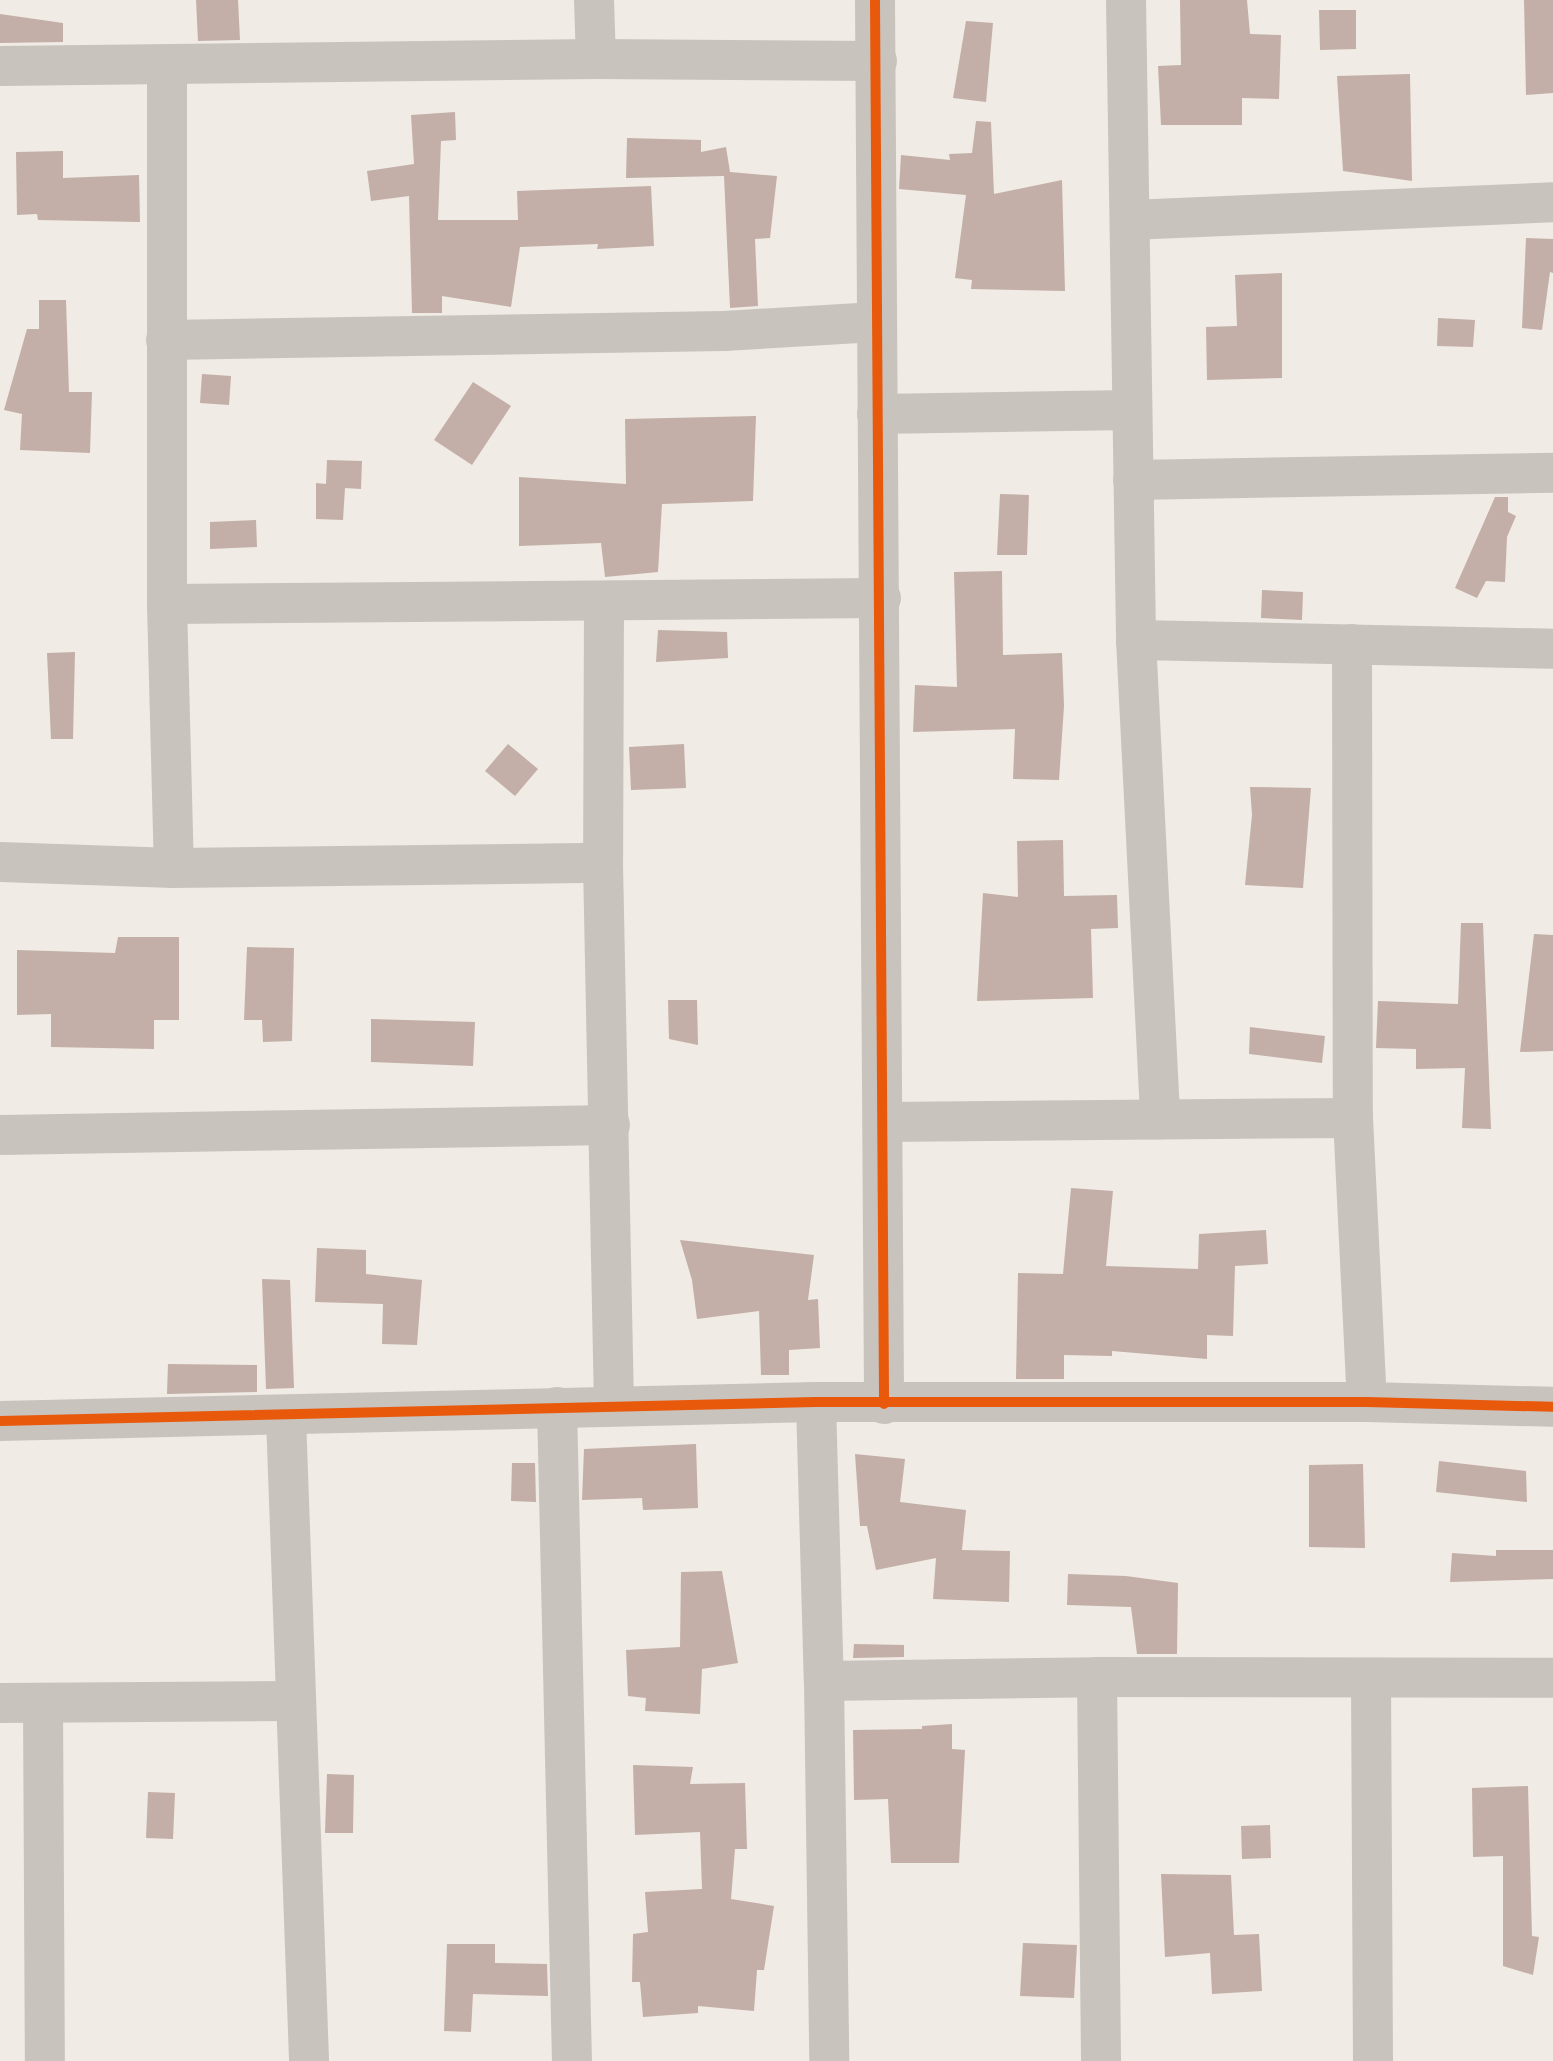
<!DOCTYPE html>
<style>
body{margin:0}
#map{position:relative;width:1553px;height:2061px;overflow:hidden;background:#f0ebe5;font-family:Barlow,sans-serif}
div>[style]{position:absolute}
.building>*{inset:0;background:#c3afa7}
.street>*{height:40px;margin:-20px;padding:0 20px;transform-origin:20px;border-radius:20px;background:#c9c3be}
.cycleway>*{height:10px;margin:-5px;padding:0 5px;transform-origin:5px;border-radius:5px;background:#e8590c}
span{translate:-50% -50%;white-space:nowrap;text-align:center;line-height:1.15;-webkit-text-stroke:8px #fbf5ee;paint-order:stroke}
</style>
<div id="map">
<div class="building">
<i style="clip-path:polygon(196px 0,238px 0,240px 40px,198px 41px)"></i>
<i style="clip-path:polygon(1180px 0,1247px 0,1250px 34px,1281px 35px,1279px 99px,1242px 98px,1242px 125px,1161px 125px,1158px 66px,1181px 65px)"></i>
<i style="clip-path:polygon(1524px 0,1553px 0,1553px 93px,1526px 95px)"></i>
<i style="clip-path:polygon(1319px 10px,1356px 10px,1356px 49px,1320px 50px)"></i>
<i style="clip-path:polygon(0 14px,63px 23px,63px 42px,0 43px)"></i>
<i style="clip-path:polygon(966px 21px,993px 23px,986px 102px,953px 98px)"></i>
<i style="clip-path:polygon(1410px 74px,1412px 181px,1343px 171px,1337px 76px)"></i>
<i style="clip-path:polygon(455px 112px,456px 140px,441px 141px,438px 220px,518px 220px,517px 191px,651px 186px,654px 246px,597px 249px,598px 244px,520px 247px,511px 307px,442px 296px,442px 313px,412px 313px,409px 196px,371px 201px,367px 171px,414px 164px,411px 115px)"></i>
<i style="clip-path:polygon(976px 121px,991px 122px,994px 194px,1062px 180px,1065px 291px,971px 289px,972px 280px,955px 278px,966px 195px,899px 189px,901px 155px,950px 160px,949px 154px,972px 153px)"></i>
<i style="clip-path:polygon(627px 138px,701px 140px,701px 152px,726px 147px,730px 172px,777px 176px,770px 238px,755px 239px,758px 306px,730px 308px,724px 176px,626px 178px)"></i>
<i style="clip-path:polygon(63px 151px,63px 178px,139px 175px,140px 222px,38px 220px,37px 214px,17px 215px,16px 152px)"></i>
<i style="clip-path:polygon(1526px 238px,1553px 239px,1553px 273px,1550px 272px,1542px 330px,1522px 328px)"></i>
<i style="clip-path:polygon(1282px 273px,1282px 378px,1207px 380px,1206px 327px,1237px 326px,1235px 275px)"></i>
<i style="clip-path:polygon(39px 300px,66px 300px,69px 392px,92px 392px,90px 453px,20px 450px,22px 414px,4px 410px,27px 329px,39px 329px)"></i>
<i style="clip-path:polygon(1438px 318px,1475px 320px,1473px 347px,1437px 346px)"></i>
<i style="clip-path:polygon(202px 374px,231px 376px,229px 405px,200px 403px)"></i>
<i style="clip-path:polygon(473px 382px,511px 406px,472px 465px,434px 440px)"></i>
<i style="clip-path:polygon(756px 416px,753px 501px,662px 504px,658px 572px,605px 577px,601px 543px,519px 546px,519px 477px,626px 484px,625px 419px)"></i>
<i style="clip-path:polygon(327px 460px,362px 461px,361px 489px,345px 488px,343px 520px,316px 519px,316px 483px,326px 484px)"></i>
<i style="clip-path:polygon(1000px 494px,1029px 495px,1027px 555px,997px 555px)"></i>
<i style="clip-path:polygon(1495px 497px,1508px 497px,1508px 512px,1516px 516px,1507px 537px,1505px 582px,1486px 581px,1477px 598px,1455px 588px)"></i>
<i style="clip-path:polygon(256px 520px,257px 547px,210px 549px,210px 522px)"></i>
<i style="clip-path:polygon(1002px 571px,1003px 655px,1062px 653px,1064px 706px,1059px 780px,1013px 779px,1015px 729px,913px 732px,915px 685px,957px 687px,954px 572px)"></i>
<i style="clip-path:polygon(1262px 590px,1303px 592px,1302px 620px,1261px 618px)"></i>
<i style="clip-path:polygon(658px 630px,727px 632px,728px 658px,656px 662px)"></i>
<i style="clip-path:polygon(75px 652px,73px 739px,51px 739px,47px 653px)"></i>
<i style="clip-path:polygon(508px 744px,538px 769px,515px 796px,485px 771px)"></i>
<i style="clip-path:polygon(684px 744px,686px 788px,631px 790px,629px 747px)"></i>
<i style="clip-path:polygon(1250px 787px,1311px 788px,1303px 888px,1245px 885px,1252px 815px)"></i>
<i style="clip-path:polygon(1063px 840px,1064px 896px,1117px 895px,1118px 928px,1091px 929px,1093px 998px,977px 1001px,983px 893px,1018px 897px,1017px 841px)"></i>
<i style="clip-path:polygon(1461px 923px,1483px 923px,1491px 1129px,1462px 1128px,1465px 1068px,1416px 1069px,1416px 1049px,1376px 1048px,1378px 1001px,1458px 1004px)"></i>
<i style="clip-path:polygon(1534px 934px,1553px 935px,1553px 1051px,1520px 1052px)"></i>
<i style="clip-path:polygon(118px 937px,179px 937px,179px 1020px,154px 1020px,154px 1049px,51px 1047px,51px 1014px,17px 1015px,17px 950px,115px 953px)"></i>
<i style="clip-path:polygon(247px 947px,294px 948px,292px 1041px,263px 1042px,262px 1020px,244px 1020px)"></i>
<i style="clip-path:polygon(668px 1000px,697px 1000px,698px 1045px,669px 1039px)"></i>
<i style="clip-path:polygon(371px 1019px,475px 1022px,473px 1066px,371px 1062px)"></i>
<i style="clip-path:polygon(1250px 1027px,1325px 1036px,1322px 1063px,1249px 1054px)"></i>
<i style="clip-path:polygon(1071px 1188px,1113px 1191px,1106px 1266px,1198px 1269px,1199px 1234px,1266px 1230px,1268px 1264px,1235px 1266px,1233px 1336px,1207px 1335px,1207px 1359px,1112px 1351px,1112px 1356px,1064px 1355px,1064px 1379px,1016px 1379px,1018px 1273px,1063px 1274px)"></i>
<i style="clip-path:polygon(680px 1240px,814px 1255px,808px 1300px,818px 1299px,820px 1348px,789px 1350px,789px 1375px,761px 1375px,759px 1311px,697px 1319px,692px 1280px)"></i>
<i style="clip-path:polygon(317px 1248px,366px 1250px,366px 1274px,422px 1280px,417px 1345px,382px 1344px,383px 1304px,315px 1302px)"></i>
<i style="clip-path:polygon(262px 1279px,290px 1280px,294px 1388px,266px 1389px)"></i>
<i style="clip-path:polygon(168px 1364px,257px 1365px,257px 1392px,167px 1394px)"></i>
<i style="clip-path:polygon(696px 1444px,698px 1508px,643px 1510px,642px 1498px,582px 1500px,584px 1449px)"></i>
<i style="clip-path:polygon(855px 1454px,905px 1459px,900px 1502px,966px 1510px,962px 1550px,1010px 1551px,1009px 1602px,933px 1599px,936px 1558px,876px 1570px,867px 1526px,860px 1526px)"></i>
<i style="clip-path:polygon(1439px 1461px,1526px 1471px,1527px 1502px,1436px 1492px)"></i>
<i style="clip-path:polygon(512px 1463px,535px 1463px,536px 1502px,511px 1501px)"></i>
<i style="clip-path:polygon(1363px 1464px,1365px 1548px,1309px 1547px,1309px 1465px)"></i>
<i style="clip-path:polygon(1496px 1550px,1553px 1550px,1553px 1579px,1450px 1582px,1452px 1553px,1496px 1556px)"></i>
<i style="clip-path:polygon(722px 1571px,738px 1663px,702px 1669px,700px 1714px,645px 1711px,646px 1698px,628px 1696px,626px 1650px,680px 1647px,681px 1572px)"></i>
<i style="clip-path:polygon(1068px 1574px,1126px 1576px,1178px 1583px,1177px 1654px,1137px 1654px,1131px 1607px,1067px 1605px)"></i>
<i style="clip-path:polygon(854px 1644px,904px 1645px,904px 1657px,853px 1658px)"></i>
<i style="clip-path:polygon(952px 1724px,952px 1749px,965px 1750px,959px 1863px,891px 1863px,888px 1799px,854px 1800px,853px 1730px,922px 1729px,922px 1726px)"></i>
<i style="clip-path:polygon(633px 1765px,693px 1767px,690px 1784px,745px 1783px,747px 1849px,735px 1849px,731px 1899px,774px 1906px,764px 1970px,757px 1970px,754px 2011px,698px 2006px,698px 2013px,643px 2017px,640px 1982px,632px 1982px,633px 1934px,648px 1932px,645px 1892px,702px 1889px,700px 1832px,635px 1835px)"></i>
<i style="clip-path:polygon(327px 1774px,354px 1775px,353px 1833px,325px 1833px)"></i>
<i style="clip-path:polygon(1528px 1786px,1532px 1936px,1539px 1937px,1533px 1975px,1503px 1966px,1503px 1856px,1473px 1857px,1472px 1788px)"></i>
<i style="clip-path:polygon(148px 1792px,175px 1793px,173px 1839px,146px 1838px)"></i>
<i style="clip-path:polygon(1270px 1825px,1271px 1858px,1242px 1859px,1241px 1826px)"></i>
<i style="clip-path:polygon(1161px 1874px,1231px 1875px,1234px 1935px,1259px 1934px,1262px 1991px,1212px 1994px,1210px 1953px,1165px 1957px)"></i>
<i style="clip-path:polygon(1023px 1943px,1077px 1945px,1074px 1998px,1020px 1996px)"></i>
<i style="clip-path:polygon(447px 1944px,495px 1944px,495px 1963px,547px 1964px,548px 1996px,473px 1994px,471px 2032px,444px 2031px)"></i>
</div>
<div class="street">
<i style="left:594px;top:0;width:59px;rotate:88.1deg"></i>
<i style="left:875px;top:0;width:1404px;rotate:89.63deg"></i>
<i style="left:1126px;top:0;width:640px;rotate:89.1deg"></i>
<i style="left:1136px;top:640px;width:480px;rotate:87.1deg"></i>
<i style="left:0;top:66px;width:596px;rotate:-0.67deg"></i>
<i style="left:596px;top:59px;width:281px;rotate:0.4deg"></i>
<i style="left:167px;top:66px;width:538px;rotate:90deg"></i>
<i style="left:167px;top:604px;width:264px;rotate:88.5deg"></i>
<i style="left:1130px;top:220px;width:423px;rotate:-2.4deg"></i>
<i style="left:166px;top:340px;width:558px;rotate:-0.92deg"></i>
<i style="left:724px;top:331px;width:152px;rotate:-3.4deg"></i>
<i style="left:877px;top:414px;width:254px;rotate:-0.9deg"></i>
<i style="left:1133px;top:480px;width:420px;rotate:-1deg"></i>
<i style="left:604px;top:603px;width:260px;rotate:90.2deg"></i>
<i style="left:603px;top:863px;width:542px;rotate:88.84deg"></i>
<i style="left:167px;top:604px;width:714px;rotate:-0.48deg"></i>
<i style="left:1136px;top:640px;width:417px;rotate:1.2deg"></i>
<i style="left:1352px;top:644px;width:474px;rotate:89.9deg"></i>
<i style="left:1353px;top:1118px;width:284px;rotate:87.2deg"></i>
<i style="left:0;top:862px;width:174px;rotate:2deg"></i>
<i style="left:174px;top:868px;width:429px;rotate:-0.7deg"></i>
<i style="left:883px;top:1122px;width:470px;rotate:-0.5deg"></i>
<i style="left:0;top:1135px;width:610px;rotate:-0.94deg"></i>
<i style="left:816px;top:1402px;width:279px;rotate:88.4deg"></i>
<i style="left:824px;top:1681px;width:380px;rotate:89.2deg"></i>
<i style="left:557px;top:1407px;width:654px;rotate:88.69deg"></i>
<i style="left:286px;top:1417px;width:644px;rotate:87.95deg"></i>
<i style="left:0;top:1421px;width:816px;rotate:-1.33deg"></i>
<i style="left:816px;top:1402px;width:551px"></i>
<i style="left:1367px;top:1402px;width:186px;rotate:1.5deg"></i>
<i style="left:1097px;top:1677px;width:384px;rotate:89.4deg"></i>
<i style="left:1371px;top:1679px;width:382px;rotate:89.7deg"></i>
<i style="left:824px;top:1681px;width:273px;rotate:-0.8deg"></i>
<i style="left:1097px;top:1677px;width:456px;rotate:0.1deg"></i>
<i style="left:0;top:1703px;width:295px;rotate:-0.4deg"></i>
<i style="left:43px;top:1703px;width:358px;rotate:89.7deg"></i>
</div>
<div class="cycleway">
<i style="left:875px;top:0;width:1404px;rotate:89.63deg"></i>
<i style="left:0;top:1421px;width:816px;rotate:-1.33deg"></i>
<i style="left:816px;top:1402px;width:551px"></i>
<i style="left:1367px;top:1402px;width:186px;rotate:1.5deg"></i>
</div>
</div>
